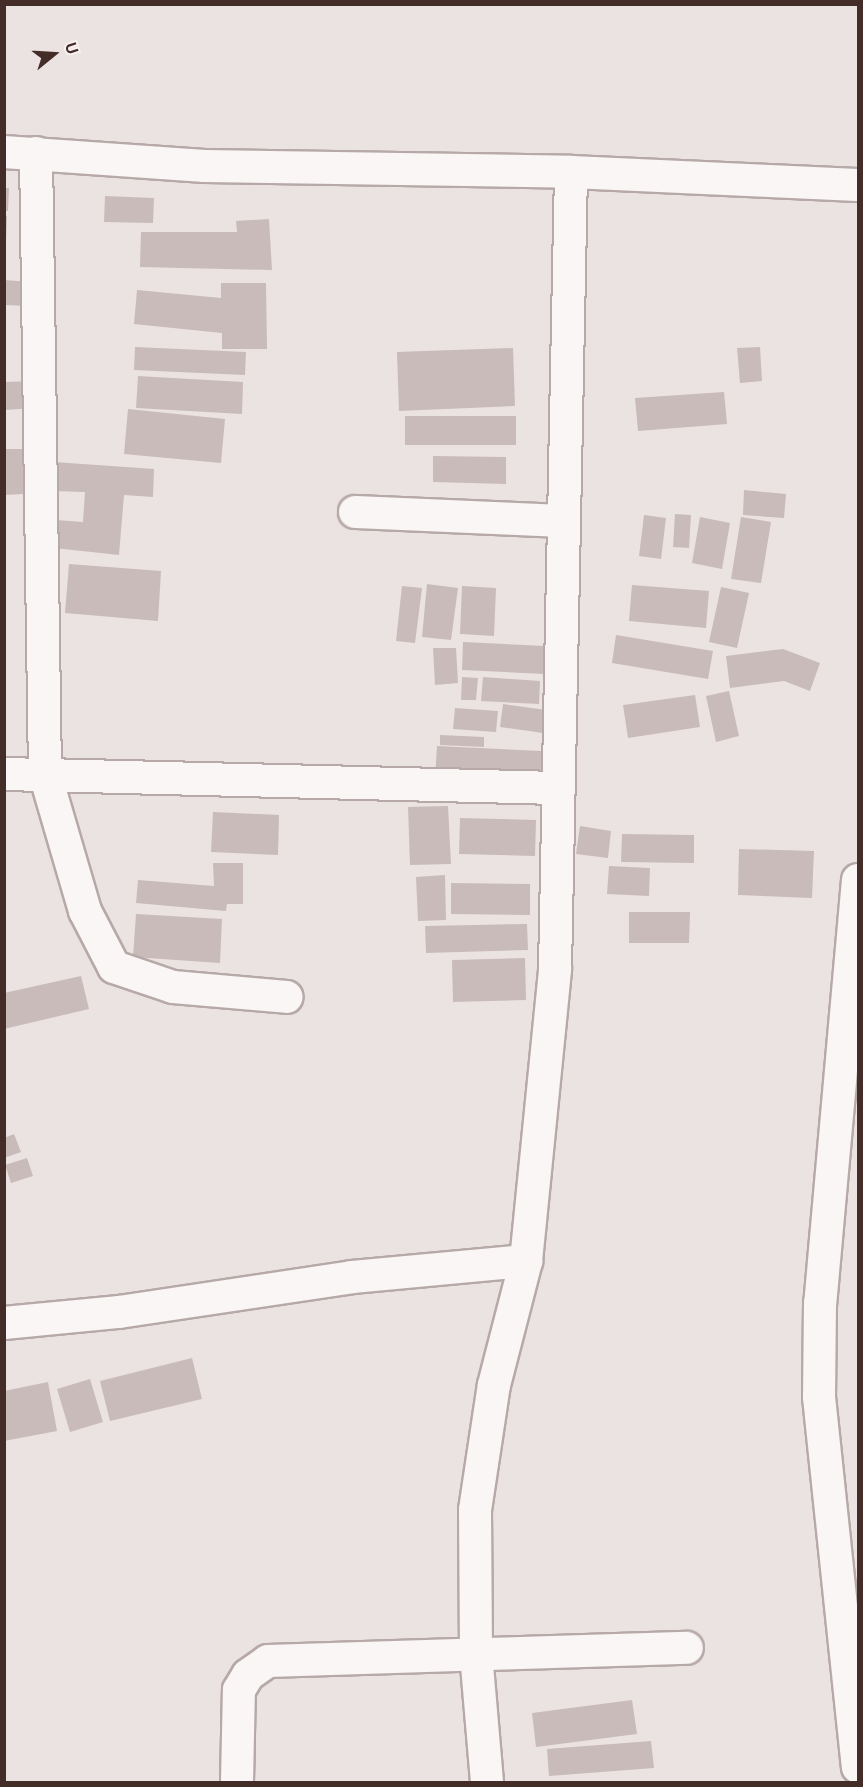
<!DOCTYPE html>
<style>
body{margin:0}
#map{position:relative;width:863px;height:1787px;overflow:hidden;background:#ebe3e2;font-family:"DM Sans",sans-serif}
div>[style]{position:absolute}
.building>*{inset:0;background:#c9bbb9}
.roads{filter:drop-shadow(2px 0 #b6a9a7) drop-shadow(-2px 0 #b6a9a7) drop-shadow(0 2px #b6a9a7) drop-shadow(0 -2px #b6a9a7)}
.minor>*{height:32px;margin:-16px;padding:0 16px;transform-origin:16px;border-radius:16px;background:#f9f6f5}
span{translate:-50% -50%;white-space:nowrap;text-align:center;line-height:1.15;-webkit-text-stroke:5px #f8f2f2;paint-order:stroke}
.frame{position:absolute;inset:0;border:6px solid #442d29;pointer-events:none}
.north{position:absolute;left:24px;top:24px;width:60px;height:60px;-webkit-text-stroke:4px #f8f2f2;paint-order:stroke;rotate:72deg;font-size:16px;font-weight:700;line-height:24px;text-align:center;color:#442d29}
.north::after{content:'';display:block;margin:auto;width:21px;height:27px;background:#442d29;clip-path:polygon(50% 0,100% 100%,50% 72%,0 100%)}
</style>
<div id="map">
<div class="building">
<i style="clip-path:polygon(4px 188px,9px 188px,8px 211px,4px 211px)"></i>
<i style="clip-path:polygon(105px 196px,154px 198px,153px 223px,104px 222px)"></i>
<i style="clip-path:polygon(4px 216px,7px 216px,6px 244px,4px 244px)"></i>
<i style="clip-path:polygon(269px 219px,272px 270px,140px 267px,141px 232px,237px 232px,236px 221px)"></i>
<i style="clip-path:polygon(4px 280px,32px 282px,30px 306px,4px 305px)"></i>
<i style="clip-path:polygon(221px 283px,266px 283px,267px 349px,222px 349px,222px 333px,134px 324px,137px 290px,221px 298px)"></i>
<i style="clip-path:polygon(135px 347px,246px 352px,245px 375px,134px 370px)"></i>
<i style="clip-path:polygon(760px 347px,762px 381px,740px 383px,737px 348px)"></i>
<i style="clip-path:polygon(513px 348px,515px 406px,399px 411px,397px 352px)"></i>
<i style="clip-path:polygon(138px 376px,243px 382px,242px 414px,136px 408px)"></i>
<i style="clip-path:polygon(34px 381px,35px 408px,4px 410px,4px 382px)"></i>
<i style="clip-path:polygon(724px 392px,727px 424px,638px 431px,635px 398px)"></i>
<i style="clip-path:polygon(128px 409px,225px 419px,221px 463px,124px 454px)"></i>
<i style="clip-path:polygon(405px 416px,516px 416px,516px 445px,405px 445px)"></i>
<i style="clip-path:polygon(4px 449px,22px 449px,24px 494px,4px 495px)"></i>
<i style="clip-path:polygon(433px 456px,506px 457px,506px 484px,433px 482px)"></i>
<i style="clip-path:polygon(54px 462px,154px 469px,153px 497px,124px 495px,119px 555px,54px 548px,56px 520px,83px 522px,85px 492px,53px 491px)"></i>
<i style="clip-path:polygon(744px 490px,786px 494px,784px 518px,743px 515px)"></i>
<i style="clip-path:polygon(675px 514px,691px 515px,689px 548px,673px 547px)"></i>
<i style="clip-path:polygon(644px 515px,666px 518px,661px 559px,639px 556px)"></i>
<i style="clip-path:polygon(700px 517px,730px 523px,722px 569px,692px 563px)"></i>
<i style="clip-path:polygon(741px 517px,771px 522px,761px 583px,731px 579px)"></i>
<i style="clip-path:polygon(69px 564px,161px 571px,158px 621px,65px 613px)"></i>
<i style="clip-path:polygon(427px 584px,458px 588px,451px 640px,422px 637px)"></i>
<i style="clip-path:polygon(632px 585px,709px 591px,706px 628px,629px 621px)"></i>
<i style="clip-path:polygon(402px 586px,422px 588px,415px 643px,396px 641px)"></i>
<i style="clip-path:polygon(462px 586px,496px 588px,494px 636px,460px 634px)"></i>
<i style="clip-path:polygon(721px 587px,749px 593px,737px 648px,709px 642px)"></i>
<i style="clip-path:polygon(616px 635px,713px 651px,708px 679px,612px 663px)"></i>
<i style="clip-path:polygon(463px 642px,545px 646px,544px 674px,462px 670px)"></i>
<i style="clip-path:polygon(433px 648px,456px 648px,458px 683px,435px 685px)"></i>
<i style="clip-path:polygon(783px 649px,820px 663px,810px 691px,784px 681px,730px 688px,726px 656px)"></i>
<i style="clip-path:polygon(462px 677px,478px 678px,476px 700px,461px 700px)"></i>
<i style="clip-path:polygon(483px 677px,540px 681px,539px 704px,481px 701px)"></i>
<i style="clip-path:polygon(729px 691px,739px 736px,716px 742px,706px 696px)"></i>
<i style="clip-path:polygon(695px 695px,700px 727px,628px 738px,623px 705px)"></i>
<i style="clip-path:polygon(503px 704px,546px 710px,543px 733px,500px 727px)"></i>
<i style="clip-path:polygon(455px 708px,498px 711px,496px 732px,453px 729px)"></i>
<i style="clip-path:polygon(440px 735px,484px 737px,484px 747px,440px 745px)"></i>
<i style="clip-path:polygon(437px 746px,542px 751px,540px 782px,435px 778px)"></i>
<i style="clip-path:polygon(448px 806px,451px 864px,410px 865px,408px 807px)"></i>
<i style="clip-path:polygon(213px 812px,279px 815px,278px 855px,211px 852px)"></i>
<i style="clip-path:polygon(460px 818px,536px 820px,535px 856px,459px 854px)"></i>
<i style="clip-path:polygon(580px 826px,611px 831px,608px 858px,576px 854px)"></i>
<i style="clip-path:polygon(622px 834px,694px 835px,694px 863px,621px 862px)"></i>
<i style="clip-path:polygon(739px 849px,814px 851px,812px 898px,738px 895px)"></i>
<i style="clip-path:polygon(213px 863px,243px 863px,243px 904px,227px 904px,226px 911px,136px 903px,138px 880px,214px 886px)"></i>
<i style="clip-path:polygon(609px 866px,650px 868px,649px 896px,607px 894px)"></i>
<i style="clip-path:polygon(445px 875px,446px 920px,418px 921px,416px 877px)"></i>
<i style="clip-path:polygon(451px 883px,530px 884px,530px 915px,451px 914px)"></i>
<i style="clip-path:polygon(629px 912px,690px 912px,689px 943px,629px 943px)"></i>
<i style="clip-path:polygon(136px 914px,222px 919px,220px 963px,133px 957px)"></i>
<i style="clip-path:polygon(527px 924px,528px 950px,426px 953px,425px 926px)"></i>
<i style="clip-path:polygon(525px 958px,526px 1000px,453px 1002px,452px 960px)"></i>
<i style="clip-path:polygon(81px 976px,89px 1009px,4px 1029px,4px 993px)"></i>
<i style="clip-path:polygon(14px 1134px,21px 1152px,4px 1158px,4px 1138px)"></i>
<i style="clip-path:polygon(27px 1158px,33px 1176px,11px 1183px,5px 1165px)"></i>
<i style="clip-path:polygon(192px 1358px,202px 1399px,110px 1421px,100px 1381px)"></i>
<i style="clip-path:polygon(90px 1379px,103px 1422px,70px 1432px,57px 1389px)"></i>
<i style="clip-path:polygon(48px 1382px,57px 1431px,4px 1441px,4px 1391px)"></i>
<i style="clip-path:polygon(632px 1700px,637px 1734px,536px 1747px,532px 1713px)"></i>
<i style="clip-path:polygon(651px 1741px,654px 1768px,549px 1776px,547px 1749px)"></i>
</div>
<div class="roads">
<div class="minor">
<i style="left:4px;top:152px;width:201px;rotate:4deg"></i>
<i style="left:205px;top:166px;width:366px;rotate:0.9deg"></i>
<i style="left:571px;top:172px;width:287px;rotate:2.6deg"></i>
<i style="left:36px;top:153px;width:621px;rotate:89.17deg"></i>
<i style="left:45px;top:774px;width:143px;rotate:73.7deg"></i>
<i style="left:85px;top:911px;width:63px;rotate:62.6deg"></i>
<i style="left:114px;top:967px;width:62px;rotate:18.7deg"></i>
<i style="left:173px;top:987px;width:114px;rotate:5deg"></i>
<i style="left:355px;top:512px;width:209px;rotate:2.5deg"></i>
<i style="left:4px;top:774px;width:554px;rotate:1.45deg"></i>
<i style="left:858px;top:880px;width:425px;rotate:95.1deg"></i>
<i style="left:820px;top:1303px;width:94px;rotate:90.6deg"></i>
<i style="left:819px;top:1397px;width:372px;rotate:84deg"></i>
<i style="left:4px;top:1323px;width:116px;rotate:-5.5deg"></i>
<i style="left:119px;top:1312px;width:236px;rotate:-8.5deg"></i>
<i style="left:352px;top:1277px;width:175px;rotate:-5.3deg"></i>
<i style="left:237px;top:1782px;width:92px;rotate:-88.8deg"></i>
<i style="left:239px;top:1690px;width:17px;rotate:-59deg"></i>
<i style="left:248px;top:1675px;width:24px;rotate:-35deg"></i>
<i style="left:268px;top:1661px;width:419px;rotate:-1.8deg"></i>
<i style="left:487px;top:1782px;width:129px;rotate:-94.9deg"></i>
<i style="left:476px;top:1653px;width:143px;rotate:-90.4deg"></i>
<i style="left:475px;top:1510px;width:126px;rotate:-81.4deg"></i>
<i style="left:494px;top:1385px;width:128px;rotate:-75.5deg"></i>
<i style="left:526px;top:1261px;width:293px;rotate:-84.3deg"></i>
<i style="left:555px;top:969px;width:797px;rotate:-88.85deg"></i>
</div>
</div>
<div class="frame"></div>
<div class="north">U</div>
</div>
